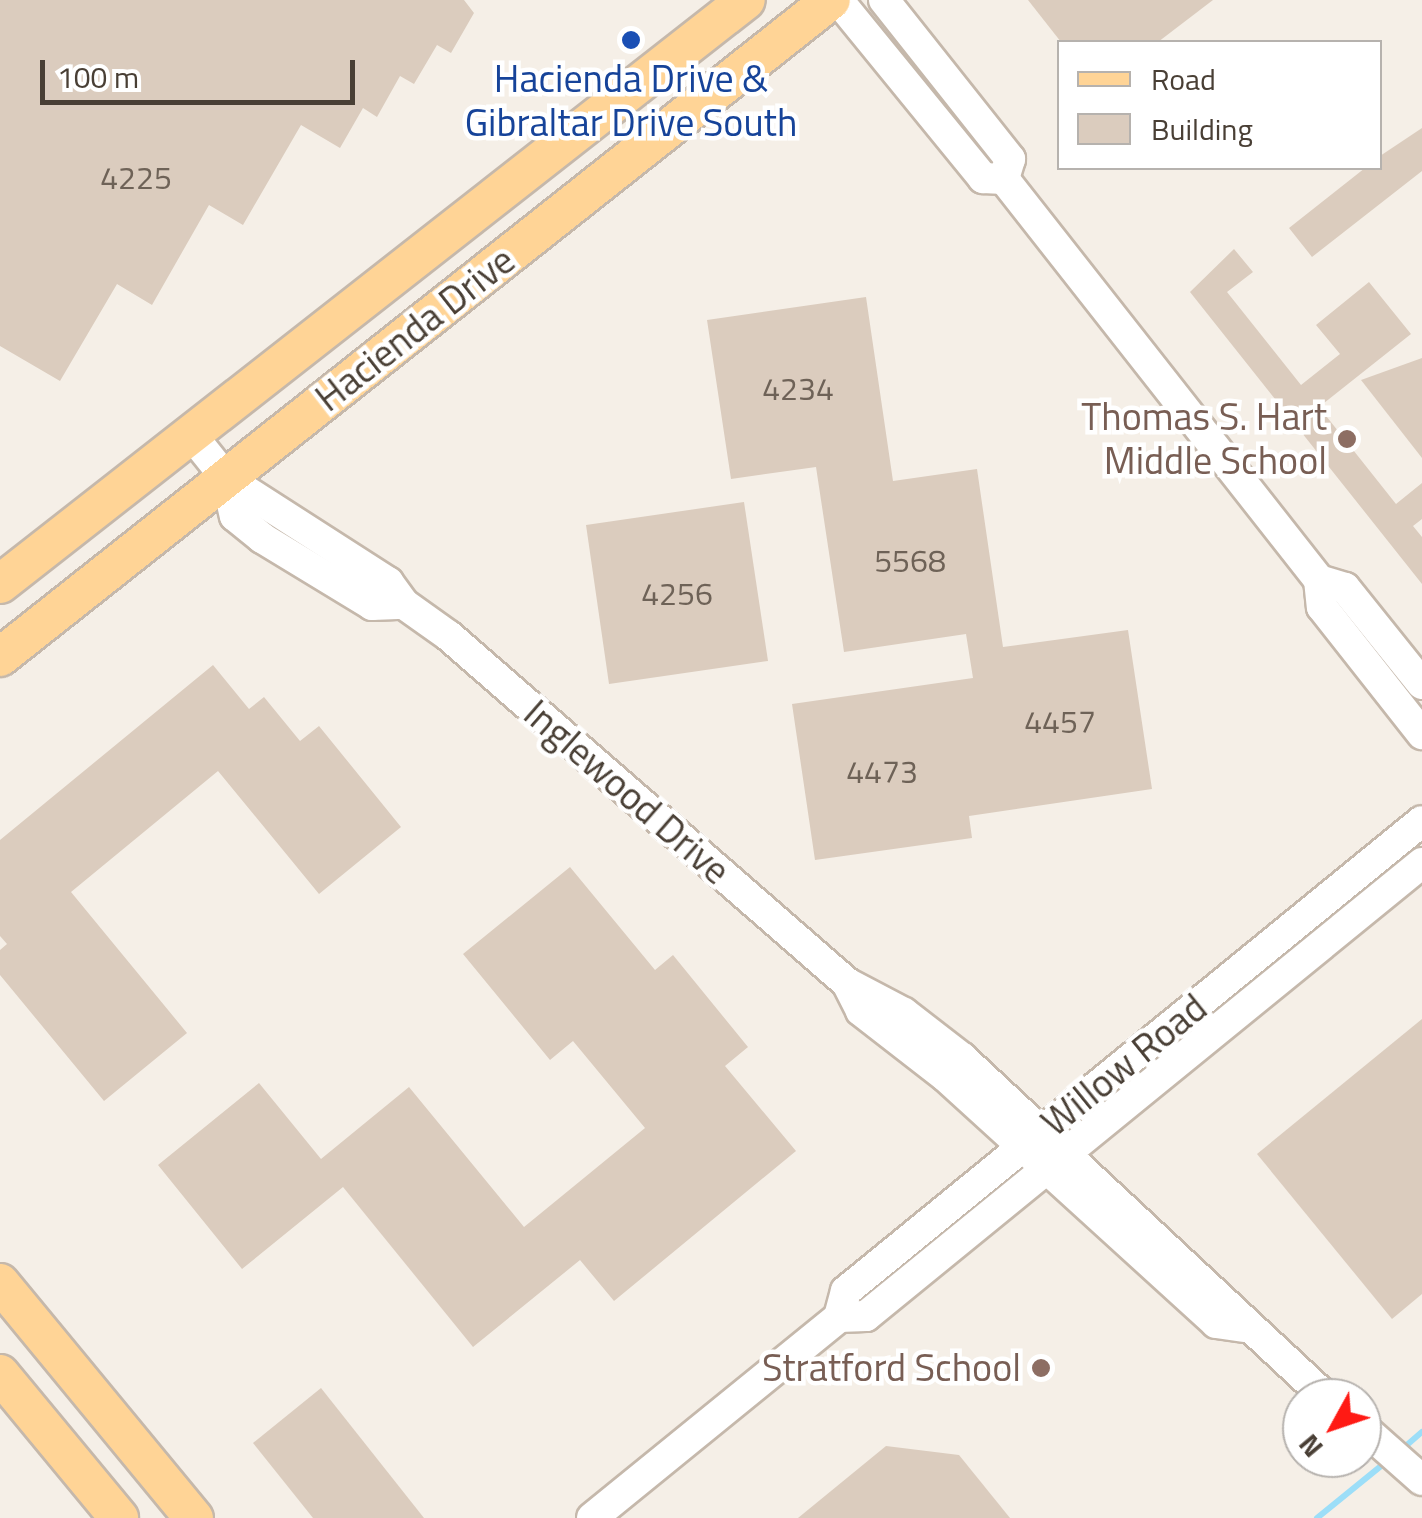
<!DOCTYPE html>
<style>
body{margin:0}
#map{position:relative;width:1422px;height:1518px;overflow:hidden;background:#f5efe7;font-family:"Titillium Web",sans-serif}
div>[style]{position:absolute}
.stream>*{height:6px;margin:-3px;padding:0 3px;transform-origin:3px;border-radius:3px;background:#9cdef8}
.building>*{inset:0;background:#dbccbe}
.roads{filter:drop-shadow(2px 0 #c5b8ab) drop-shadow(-2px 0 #c5b8ab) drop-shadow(0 2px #c5b8ab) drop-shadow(0 -2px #c5b8ab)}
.minor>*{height:30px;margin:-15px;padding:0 15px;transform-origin:15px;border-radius:15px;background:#fff}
.major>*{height:38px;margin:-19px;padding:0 19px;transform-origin:19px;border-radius:19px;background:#ffd496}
.dots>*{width:28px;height:28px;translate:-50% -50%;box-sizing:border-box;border:5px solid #fff;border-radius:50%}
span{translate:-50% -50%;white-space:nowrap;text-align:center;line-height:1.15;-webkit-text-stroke:9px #fff;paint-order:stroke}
.number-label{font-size:32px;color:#6e6257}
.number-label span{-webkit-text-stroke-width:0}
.transit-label{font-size:38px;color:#164399}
.street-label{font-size:38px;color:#493f35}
.education-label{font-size:38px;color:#785e54}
.right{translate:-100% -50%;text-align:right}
.legend{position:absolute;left:1057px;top:40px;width:325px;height:130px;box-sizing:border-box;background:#fff;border:2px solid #b6b2ae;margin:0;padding:12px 18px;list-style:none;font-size:30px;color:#493f35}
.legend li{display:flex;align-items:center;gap:20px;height:50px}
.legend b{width:50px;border:2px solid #b6b2ae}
.north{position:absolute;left:1282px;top:1378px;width:100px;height:100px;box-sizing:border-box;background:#fff;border:2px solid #b6b2ae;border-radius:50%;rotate:230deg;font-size:28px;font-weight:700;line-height:40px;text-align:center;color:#493f35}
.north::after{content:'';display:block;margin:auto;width:35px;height:45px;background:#ff1a14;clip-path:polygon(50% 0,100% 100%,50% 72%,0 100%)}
.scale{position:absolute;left:40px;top:60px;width:315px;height:45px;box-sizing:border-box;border:5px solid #493f35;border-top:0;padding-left:12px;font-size:30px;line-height:35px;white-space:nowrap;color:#493f35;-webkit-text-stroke:8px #fff;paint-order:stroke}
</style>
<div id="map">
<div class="stream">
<i style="left:1400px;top:1451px;width:29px;rotate:-41deg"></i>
<i style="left:1317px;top:1518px;width:89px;rotate:-39.1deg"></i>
</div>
<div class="building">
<i style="clip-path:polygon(0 0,464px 0,474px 13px,451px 53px,437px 45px,414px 84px,400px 76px,377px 117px,363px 108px,340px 148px,301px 125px,243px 225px,209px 205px,152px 305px,117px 284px,60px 381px,0 346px)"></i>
<i style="clip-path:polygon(1028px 0,1213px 0,1158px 42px,1061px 42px)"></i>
<i style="clip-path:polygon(1422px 128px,1422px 171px,1312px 257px,1289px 228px,1365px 168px,1380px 168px,1380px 156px)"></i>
<i style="clip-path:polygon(1234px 249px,1253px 272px,1227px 292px,1301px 385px,1340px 354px,1316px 325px,1369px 282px,1411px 334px,1319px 407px,1396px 504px,1422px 483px,1422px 519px,1413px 526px,1422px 537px,1422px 584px,1190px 292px)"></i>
<i style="clip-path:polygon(866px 297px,893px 481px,977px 469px,1003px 647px,1128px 630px,1152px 789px,969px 816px,972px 838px,815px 860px,792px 704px,973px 678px,966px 634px,844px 652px,816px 467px,731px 479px,707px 320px)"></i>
<i style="clip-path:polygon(1422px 358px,1422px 458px,1361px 380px)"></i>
<i style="clip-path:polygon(744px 502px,768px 661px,609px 684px,586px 525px)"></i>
<i style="clip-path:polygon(213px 665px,249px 709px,264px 697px,300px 741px,319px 726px,401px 827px,319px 894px,218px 771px,71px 892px,187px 1033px,104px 1101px,0 975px,0 950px,7px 944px,0 936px,0 840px)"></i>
<i style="clip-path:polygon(570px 867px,655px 970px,673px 955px,748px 1047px,725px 1066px,796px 1151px,614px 1301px,580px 1260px,473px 1347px,343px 1187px,242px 1269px,158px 1165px,259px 1083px,321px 1159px,409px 1087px,524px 1227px,645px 1128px,573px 1041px,550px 1060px,463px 954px)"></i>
<i style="clip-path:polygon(1422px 1019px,1422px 1294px,1392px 1319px,1257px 1154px)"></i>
<i style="clip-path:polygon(321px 1388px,424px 1518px,313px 1518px,253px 1443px)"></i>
<i style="clip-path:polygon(886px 1446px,959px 1455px,1010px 1518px,798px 1518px)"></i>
</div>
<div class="roads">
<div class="minor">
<i style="left:838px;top:0;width:230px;rotate:50.8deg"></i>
<i style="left:983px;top:178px;width:21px;rotate:3deg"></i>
<i style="left:1004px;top:179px;width:510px;rotate:51.85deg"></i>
<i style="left:1319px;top:580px;width:27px;rotate:84deg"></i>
<i style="left:1322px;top:607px;width:162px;rotate:51.8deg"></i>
<i style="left:884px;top:0;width:203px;rotate:51.6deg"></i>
<i style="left:1010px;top:159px;width:21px;rotate:107deg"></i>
<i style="left:190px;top:433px;width:58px;rotate:51.3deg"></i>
<i style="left:226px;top:478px;width:39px;rotate:77deg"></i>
<i style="left:235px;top:516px;width:35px;rotate:39deg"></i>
<i style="left:262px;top:538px;width:129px;rotate:31.3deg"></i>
<i style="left:372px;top:605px;width:32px;rotate:-2deg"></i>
<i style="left:226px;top:478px;width:193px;rotate:32.7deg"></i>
<i style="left:388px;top:582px;width:27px;rotate:54deg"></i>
<i style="left:404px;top:604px;width:55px;rotate:35.4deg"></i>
<i style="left:449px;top:636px;width:528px;rotate:41.08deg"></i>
<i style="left:847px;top:983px;width:31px;rotate:63deg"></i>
<i style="left:861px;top:1011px;width:108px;rotate:37.8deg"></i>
<i style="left:946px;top:1077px;width:365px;rotate:42.3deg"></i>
<i style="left:1216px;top:1323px;width:28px;rotate:8deg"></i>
<i style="left:1319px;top:580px;width:27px;rotate:17deg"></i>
<i style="left:1345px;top:588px;width:123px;rotate:51.3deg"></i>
<i style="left:847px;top:983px;width:64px;rotate:27.8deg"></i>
<i style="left:904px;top:1013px;width:73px;rotate:37.8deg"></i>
<i style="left:962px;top:1058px;width:499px;rotate:43deg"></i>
<i style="left:839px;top:1317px;width:27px;rotate:-2deg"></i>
<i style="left:866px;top:1316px;width:717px;rotate:-39.17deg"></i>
<i style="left:1362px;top:1427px;width:80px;rotate:41.5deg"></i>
<i style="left:592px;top:1518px;width:318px;rotate:-39.1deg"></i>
<i style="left:839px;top:1317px;width:27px;rotate:-75deg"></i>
<i style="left:846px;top:1291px;width:743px;rotate:-39.21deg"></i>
</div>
<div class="major">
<i style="left:0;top:584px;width:947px;rotate:-38.06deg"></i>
<i style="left:0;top:657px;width:1059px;rotate:-38.33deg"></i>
<i style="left:0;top:1283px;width:305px;rotate:50.5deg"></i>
<i style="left:0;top:1374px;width:187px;rotate:50.4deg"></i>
</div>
</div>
<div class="dots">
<i style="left:631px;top:40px;background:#1a4fb4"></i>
<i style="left:1347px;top:439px;background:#8d6e63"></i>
<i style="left:1041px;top:1368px;background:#8d6e63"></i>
</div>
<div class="number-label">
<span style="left:136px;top:177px">4225</span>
<span style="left:798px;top:388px">4234</span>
<span style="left:910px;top:560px">5568</span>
<span style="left:677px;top:593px">4256</span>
<span style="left:1060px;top:721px">4457</span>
<span style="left:882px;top:771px">4473</span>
</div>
<div class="transit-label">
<span style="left:631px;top:101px">Hacienda Drive &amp;<br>Gibraltar Drive South</span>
</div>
<div class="street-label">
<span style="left:415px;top:329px;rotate:-38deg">Hacienda Drive</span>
<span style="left:627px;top:792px;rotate:41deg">Inglewood Drive</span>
<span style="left:1124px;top:1065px;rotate:-39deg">Willow Road</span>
</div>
<div class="education-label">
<span class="right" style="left:1327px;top:439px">Thomas S. Hart<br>Middle School</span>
<span class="right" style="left:1021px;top:1368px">Stratford School</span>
</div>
<ul class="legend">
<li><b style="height:12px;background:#ffd496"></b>Road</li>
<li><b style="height:28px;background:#dbccbe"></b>Building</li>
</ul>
<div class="north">N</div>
<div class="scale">100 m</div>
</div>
